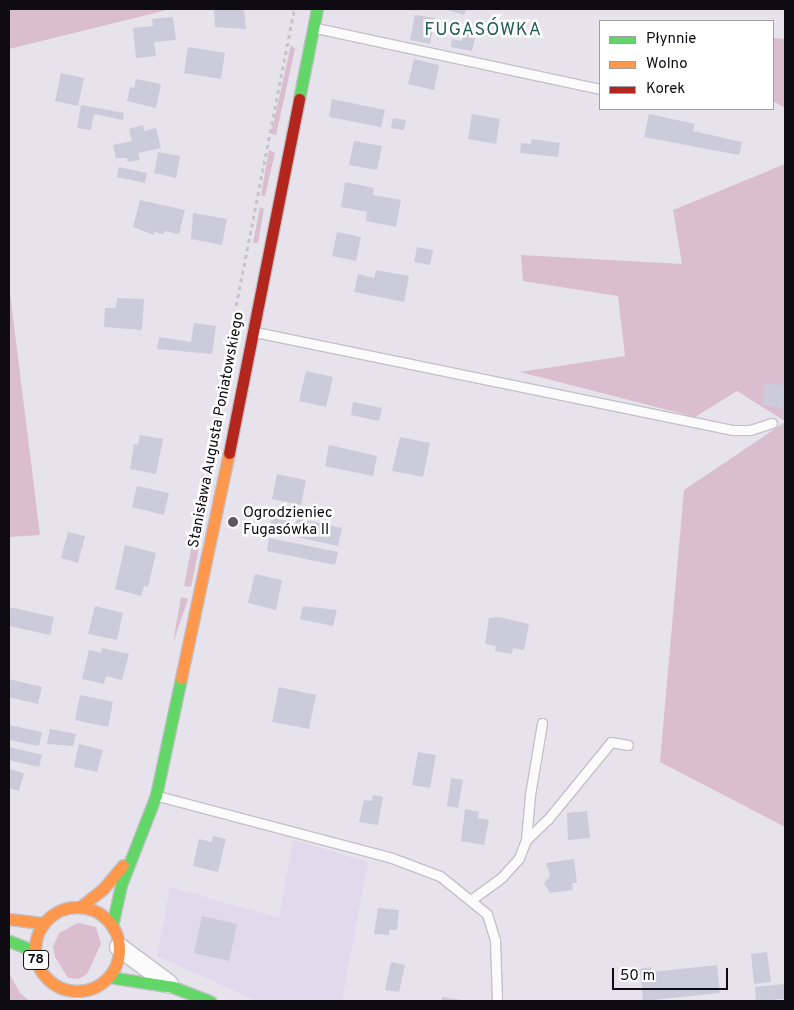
<!DOCTYPE html>
<meta charset="utf-8">
<style>
body{margin:0}
#map{position:relative;width:794px;height:1010px;overflow:hidden;background:#e6e3ed;font-family:Overpass,sans-serif}
div>[style]{position:absolute}
.built>*{inset:0;background:#e0daec}
.green>*{inset:0;background:#dabdcf}
.building>*{inset:0;background:#cbcbda}
.path>*{height:2.5px;margin-top:-1.25px;transform-origin:0;background:repeating-linear-gradient(90deg,#c6c6c8 0 4px,transparent 0 8px)}
.roads{filter:drop-shadow(1px 0 #c3c1c8) drop-shadow(-1px 0 #c3c1c8) drop-shadow(0 1px #c3c1c8) drop-shadow(0 -1px #c3c1c8)}
.lane>*{height:9px;margin:-4.5px;padding:0 4.5px;transform-origin:4.5px;border-radius:4.5px;background:#fbfbfc}
.street>*{height:18px;margin:-9px;padding:0 9px;transform-origin:9px;border-radius:9px;background:#fbfbfc}
.fast>*{height:11px;margin:-5.5px;padding:0 5.5px;transform-origin:5.5px;border-radius:5.5px;background:#63d668}
.slow>*{height:11px;margin:-5.5px;padding:0 5.5px;transform-origin:5.5px;border-radius:5.5px;background:#ff974d}
.slow>.ring{margin:-5.5px;padding:0;box-sizing:content-box;background:none;border:11px solid #ff974d;border-radius:50%}
.jam>*{height:11px;margin:-5.5px;padding:0 5.5px;transform-origin:5.5px;border-radius:5.5px;background:#b3261e}
.dots>*{width:14px;height:14px;translate:-50% -50%;box-sizing:border-box;border:2px solid #fff;border-radius:50%}
span{translate:-50% -50%;white-space:nowrap;text-align:center;line-height:1.15;-webkit-text-stroke:5px #fff;paint-order:stroke}
.shield-label span{padding:1px 4px;background:#fff;border:1px solid;border-radius:4px;-webkit-text-stroke-width:0}
.shield-label{font-size:14px;color:#0e0c12;font-weight:700}
.street-label{font-size:15px;color:#0e0c12}
.poi-label{font-size:15px;color:#0e0c12}
.left{translate:0 -50%;text-align:left}
.quarter-label{font-size:18px;color:#245d57;letter-spacing:1px}
.frame{position:absolute;inset:0;border:10px solid #0e0c12;pointer-events:none}
.legend{position:absolute;left:599px;top:20px;width:175px;height:90px;box-sizing:border-box;background:#fff;border:1px solid #9f9ea0;margin:0;padding:6px 9px;list-style:none;font-size:15px;color:#0e0c12}
.legend li{display:flex;align-items:center;gap:10px;height:25px}
.legend b{width:25px;border:1px solid #9f9ea0}
.scale{position:absolute;left:612px;top:968px;width:116px;height:22px;box-sizing:border-box;border:2px solid #0e0c12;border-top:0;padding-left:6px;font-size:15px;line-height:18px;white-space:nowrap;color:#0e0c12;-webkit-text-stroke:4px #fff;paint-order:stroke}
</style>
<div id="map">
<div class="built">
<i style="clip-path:polygon(293px 840px,368px 862px,342px 1001px,257px 1001px,157px 956px,170px 887px,279px 918px)"></i>
</div>
<div class="green">
<i style="clip-path:polygon(9px 9px,171px 9px,9px 49px)"></i>
<i style="clip-path:polygon(773px 38px,785px 39px,785px 108px,773px 101px)"></i>
<i style="clip-path:polygon(291px 45px,295px 49px,276px 135px,271px 134px)"></i>
<i style="clip-path:polygon(269px 150px,275px 153px,265px 196px,261px 195px)"></i>
<i style="clip-path:polygon(785px 164px,785px 421px,737px 391px,695px 417px,520px 372px,625px 356px,618px 296px,523px 281px,521px 255px,682px 264px,673px 210px)"></i>
<i style="clip-path:polygon(260px 207px,264px 209px,258px 243px,253px 243px)"></i>
<i style="clip-path:polygon(9px 285px,40px 535px,9px 537px)"></i>
<i style="clip-path:polygon(237px 318px,242px 324px,234px 361px,230px 361px)"></i>
<i style="clip-path:polygon(219px 401px,224px 402px,216px 451px,210px 450px)"></i>
<i style="clip-path:polygon(785px 422px,785px 827px,660px 762px,684px 490px)"></i>
<i style="clip-path:polygon(208px 464px,213px 464px,206px 504px,201px 502px)"></i>
<i style="clip-path:polygon(198px 515px,205px 517px,191px 587px,184px 586px)"></i>
<i style="clip-path:polygon(181px 597px,188px 599px,173px 643px)"></i>
<i style="clip-path:polygon(78px 923px,96px 927px,101px 944px,87px 974px,79px 979px,68px 978px,55px 957px,53px 947px,59px 933px)"></i>
<i style="clip-path:polygon(9px 973px,20px 993px,30px 1001px,9px 1001px)"></i>
</div>
<div class="building">
<i style="clip-path:polygon(214px 9px,244px 9px,246px 29px,215px 27px)"></i>
<i style="clip-path:polygon(444px 9px,466px 9px,464px 15px)"></i>
<i style="clip-path:polygon(415px 15px,435px 18px,430px 44px,410px 40px)"></i>
<i style="clip-path:polygon(173px 17px,176px 40px,154px 42px,156px 56px,136px 58px,133px 28px,153px 26px,152px 19px)"></i>
<i style="clip-path:polygon(463px 33px,476px 35px,472px 51px,451px 47px,452px 39px,462px 41px)"></i>
<i style="clip-path:polygon(188px 47px,225px 53px,221px 79px,184px 73px)"></i>
<i style="clip-path:polygon(414px 59px,439px 65px,434px 90px,408px 84px)"></i>
<i style="clip-path:polygon(61px 73px,84px 78px,78px 106px,55px 101px)"></i>
<i style="clip-path:polygon(136px 79px,161px 84px,156px 108px,127px 101px,130px 87px,134px 88px)"></i>
<i style="clip-path:polygon(332px 99px,385px 110px,381px 127px,329px 117px)"></i>
<i style="clip-path:polygon(81px 105px,124px 113px,123px 120px,94px 114px,91px 130px,77px 128px)"></i>
<i style="clip-path:polygon(472px 114px,500px 119px,496px 144px,468px 139px)"></i>
<i style="clip-path:polygon(649px 114px,695px 124px,693px 131px,742px 142px,739px 155px,644px 137px)"></i>
<i style="clip-path:polygon(393px 118px,406px 120px,404px 130px,391px 128px)"></i>
<i style="clip-path:polygon(143px 125px,144px 131px,156px 128px,161px 148px,138px 153px,140px 160px,128px 162px,127px 158px,116px 158px,113px 145px,132px 141px,129px 129px)"></i>
<i style="clip-path:polygon(532px 139px,560px 143px,558px 157px,520px 153px,521px 143px,531px 144px)"></i>
<i style="clip-path:polygon(354px 141px,382px 146px,377px 170px,349px 165px)"></i>
<i style="clip-path:polygon(158px 152px,180px 156px,176px 178px,154px 173px)"></i>
<i style="clip-path:polygon(119px 167px,147px 173px,145px 183px,117px 177px)"></i>
<i style="clip-path:polygon(345px 182px,374px 188px,373px 195px,401px 200px,396px 227px,366px 221px,367px 212px,341px 207px)"></i>
<i style="clip-path:polygon(140px 200px,185px 210px,179px 234px,164px 231px,164px 234px,154px 232px,154px 235px,133px 227px)"></i>
<i style="clip-path:polygon(193px 213px,227px 219px,222px 245px,191px 239px)"></i>
<i style="clip-path:polygon(337px 232px,361px 237px,356px 261px,332px 256px)"></i>
<i style="clip-path:polygon(417px 247px,433px 250px,430px 265px,414px 262px)"></i>
<i style="clip-path:polygon(376px 270px,409px 276px,404px 302px,354px 292px,358px 274px,374px 278px)"></i>
<i style="clip-path:polygon(117px 298px,144px 299px,142px 330px,104px 327px,105px 308px,116px 308px)"></i>
<i style="clip-path:polygon(194px 323px,216px 326px,212px 354px,157px 349px,159px 337px,191px 342px)"></i>
<i style="clip-path:polygon(306px 371px,333px 377px,326px 407px,299px 401px)"></i>
<i style="clip-path:polygon(765px 382px,785px 385px,783px 408px,762px 405px)"></i>
<i style="clip-path:polygon(353px 402px,382px 408px,379px 421px,351px 415px)"></i>
<i style="clip-path:polygon(140px 435px,163px 439px,156px 474px,130px 469px,134px 444px,138px 445px)"></i>
<i style="clip-path:polygon(400px 437px,430px 443px,423px 477px,392px 471px)"></i>
<i style="clip-path:polygon(329px 445px,377px 456px,373px 476px,325px 466px)"></i>
<i style="clip-path:polygon(277px 474px,306px 480px,301px 505px,272px 499px)"></i>
<i style="clip-path:polygon(137px 486px,169px 493px,164px 515px,132px 507px)"></i>
<i style="clip-path:polygon(273px 513px,342px 528px,338px 546px,269px 531px)"></i>
<i style="clip-path:polygon(68px 532px,85px 536px,78px 563px,61px 558px)"></i>
<i style="clip-path:polygon(269px 538px,338px 552px,335px 565px,267px 551px)"></i>
<i style="clip-path:polygon(125px 545px,156px 553px,148px 587px,144px 586px,141px 596px,115px 589px)"></i>
<i style="clip-path:polygon(255px 574px,282px 580px,276px 610px,248px 603px)"></i>
<i style="clip-path:polygon(95px 606px,123px 613px,117px 640px,88px 634px)"></i>
<i style="clip-path:polygon(303px 606px,337px 610px,333px 626px,300px 619px)"></i>
<i style="clip-path:polygon(9px 607px,54px 617px,50px 635px,9px 626px)"></i>
<i style="clip-path:polygon(498px 617px,529px 624px,524px 650px,513px 648px,512px 654px,495px 651px,496px 646px,485px 644px,489px 618px)"></i>
<i style="clip-path:polygon(102px 648px,129px 654px,122px 680px,106px 676px,104px 684px,82px 679px,89px 650px,101px 653px)"></i>
<i style="clip-path:polygon(9px 679px,42px 687px,38px 704px,9px 697px)"></i>
<i style="clip-path:polygon(279px 687px,316px 695px,309px 729px,272px 722px)"></i>
<i style="clip-path:polygon(80px 695px,113px 702px,108px 727px,75px 720px)"></i>
<i style="clip-path:polygon(9px 725px,42px 732px,39px 746px,9px 740px)"></i>
<i style="clip-path:polygon(50px 729px,76px 734px,73px 746px,47px 744px)"></i>
<i style="clip-path:polygon(79px 744px,103px 750px,97px 772px,74px 767px)"></i>
<i style="clip-path:polygon(9px 747px,42px 755px,39px 767px,9px 760px)"></i>
<i style="clip-path:polygon(418px 752px,436px 755px,430px 788px,412px 785px)"></i>
<i style="clip-path:polygon(9px 769px,24px 773px,19px 791px,9px 788px)"></i>
<i style="clip-path:polygon(451px 778px,463px 780px,458px 808px,447px 806px)"></i>
<i style="clip-path:polygon(373px 795px,383px 797px,378px 825px,359px 822px,364px 800px,372px 801px)"></i>
<i style="clip-path:polygon(465px 809px,479px 812px,478px 818px,489px 820px,484px 845px,461px 841px)"></i>
<i style="clip-path:polygon(587px 811px,590px 838px,568px 840px,567px 813px)"></i>
<i style="clip-path:polygon(213px 836px,226px 839px,218px 872px,193px 866px,199px 839px,212px 842px)"></i>
<i style="clip-path:polygon(574px 859px,577px 883px,572px 883px,573px 890px,550px 893px,544px 883px,550px 876px,546px 863px)"></i>
<i style="clip-path:polygon(378px 908px,399px 910px,397px 930px,389px 930px,389px 935px,374px 934px)"></i>
<i style="clip-path:polygon(202px 916px,237px 924px,229px 961px,194px 953px)"></i>
<i style="clip-path:polygon(767px 952px,771px 982px,754px 984px,751px 954px)"></i>
<i style="clip-path:polygon(391px 962px,405px 965px,399px 992px,385px 990px)"></i>
<i style="clip-path:polygon(717px 965px,720px 993px,643px 1001px,640px 969px,651px 967px,652px 972px)"></i>
<i style="clip-path:polygon(785px 984px,785px 999px,756px 1001px,755px 987px)"></i>
<i style="clip-path:polygon(442px 997px,462px 1000px,461px 1001px,442px 1001px)"></i>
</div>
<div class="path">
<i style="left:219px;top:392px;width:390px;rotate:-78.9deg"></i>
<i style="left:196px;top:510px;width:90px;rotate:-79.1deg"></i>
</div>
<div class="roads">
<div class="lane">
<i style="left:316px;top:28px;width:290px;rotate:12.1deg"></i>
<i style="left:255px;top:332px;width:488px;rotate:11.6deg"></i>
<i style="left:733px;top:430px;width:17px"></i>
<i style="left:750px;top:430px;width:23px;rotate:-18deg"></i>
<i style="left:158px;top:796px;width:242px;rotate:14.8deg"></i>
<i style="left:392px;top:858px;width:51px;rotate:20.6deg"></i>
<i style="left:440px;top:876px;width:60px;rotate:39deg"></i>
<i style="left:487px;top:914px;width:27px;rotate:73deg"></i>
<i style="left:495px;top:940px;width:61px;rotate:88.1deg"></i>
<i style="left:526px;top:840px;width:30px;rotate:-44deg"></i>
<i style="left:548px;top:819px;width:99px;rotate:-50.7deg"></i>
<i style="left:611px;top:742px;width:17px;rotate:10deg"></i>
<i style="left:472px;top:899px;width:37px;rotate:-36deg"></i>
<i style="left:502px;top:877px;width:25px;rotate:-48deg"></i>
<i style="left:519px;top:858px;width:19px;rotate:-69deg"></i>
<i style="left:526px;top:840px;width:45px;rotate:-84.9deg"></i>
<i style="left:530px;top:795px;width:73px;rotate:-80.5deg"></i>
</div>
<div class="street">
<i style="left:119px;top:947px;width:62px;rotate:36.5deg"></i>
</div>
<div class="fast">
<i style="left:299px;top:99px;width:92px;rotate:-78.7deg"></i>
<i style="left:112px;top:926px;width:42px;rotate:-77.6deg"></i>
<i style="left:121px;top:885px;width:97px;rotate:-68.7deg"></i>
<i style="left:156px;top:795px;width:120px;rotate:-77.9deg"></i>
<i style="left:9px;top:941px;width:28px;rotate:21deg"></i>
<i style="left:109px;top:977px;width:65px;rotate:8.9deg"></i>
<i style="left:173px;top:987px;width:40px;rotate:21deg"></i>
</div>
<div class="slow">
<i style="left:181px;top:678px;width:230px;rotate:-78deg"></i>
<i class="ring" style="left:35px;top:907px;width:73px;height:73px"></i>
<i style="left:80px;top:907px;width:29px;rotate:-38deg"></i>
<i style="left:103px;top:889px;width:31px;rotate:-50deg"></i>
<i style="left:9px;top:919px;width:35px;rotate:7deg"></i>
</div>
<div class="jam">
<i style="left:229px;top:453px;width:361px;rotate:-78.8deg"></i>
</div>
</div>
<div class="dots">
<i style="left:233px;top:522px;background:#5a575f"></i>
</div>
<div class="shield-label">
<span style="left:36px;top:960px">78</span>
</div>
<div class="street-label">
<span style="left:217px;top:430px;rotate:-79deg">Stanisława Augusta Poniatowskiego</span>
</div>
<div class="poi-label">
<span class="left" style="left:243px;top:522px">Ogrodzieniec<br>Fugasówka II</span>
</div>
<div class="quarter-label">
<span style="left:483px;top:31px">FUGASÓWKA</span>
</div>
<div class="frame"></div>
<ul class="legend">
<li><b style="height:6px;background:#63d668"></b>Płynnie</li>
<li><b style="height:6px;background:#ff974d"></b>Wolno</li>
<li><b style="height:6px;background:#b3261e"></b>Korek</li>
</ul>
<div class="scale">50 m</div>
</div>
